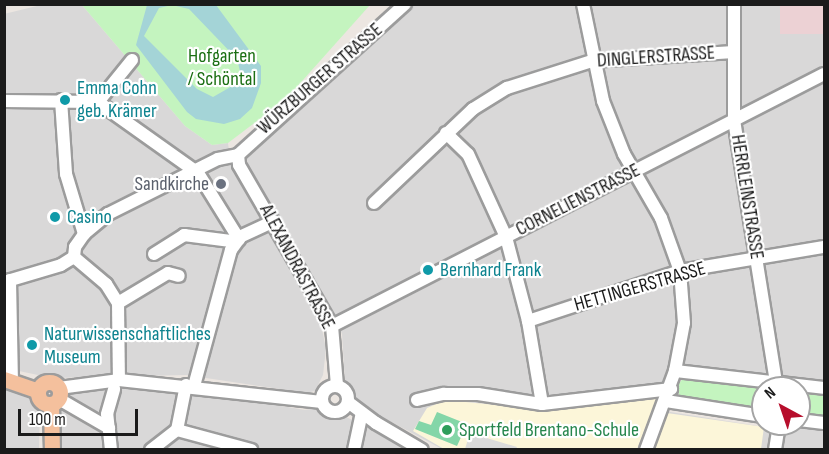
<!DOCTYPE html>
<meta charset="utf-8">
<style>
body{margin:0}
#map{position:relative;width:829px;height:454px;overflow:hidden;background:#ece6e1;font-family:"Sofia Sans Condensed",sans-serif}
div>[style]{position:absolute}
.residential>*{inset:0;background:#d9d8d8}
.commercial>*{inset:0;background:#ecd1d4}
.education>*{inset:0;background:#fcf6d9}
.park>*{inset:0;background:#c4f4bf}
.pitch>*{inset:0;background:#84d6a8}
.parking>*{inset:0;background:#dbdbdb}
.water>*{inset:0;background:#a4d4d7}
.roads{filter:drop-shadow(2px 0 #9c9c9c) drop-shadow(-2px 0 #9c9c9c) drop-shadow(0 2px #9c9c9c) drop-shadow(0 -2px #9c9c9c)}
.minor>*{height:12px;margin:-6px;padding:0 6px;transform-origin:6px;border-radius:6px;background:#fff}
.minor>.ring{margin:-6px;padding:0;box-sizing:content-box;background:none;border:12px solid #fff;border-radius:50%}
.major>*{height:15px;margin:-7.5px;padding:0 7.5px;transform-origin:7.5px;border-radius:7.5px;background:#f4c09d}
.major>.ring{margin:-7.5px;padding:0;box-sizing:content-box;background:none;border:15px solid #f4c09d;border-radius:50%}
.dots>*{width:16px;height:16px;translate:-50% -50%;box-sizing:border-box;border:3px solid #fff;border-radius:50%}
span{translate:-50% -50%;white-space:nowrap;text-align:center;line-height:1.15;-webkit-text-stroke:4.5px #fff;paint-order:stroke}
.park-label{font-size:20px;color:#1b6f13}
.street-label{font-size:20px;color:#1b1b1b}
.culture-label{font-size:20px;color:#0d838f}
.left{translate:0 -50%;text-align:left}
.worship-label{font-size:20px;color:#5b616d}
.right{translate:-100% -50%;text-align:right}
.leisure-label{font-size:20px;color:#27864d}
.frame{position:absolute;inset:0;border:6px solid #1b1b1b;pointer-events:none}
.north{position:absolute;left:751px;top:376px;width:60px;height:60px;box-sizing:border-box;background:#fff;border:2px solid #a4a4a4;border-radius:50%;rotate:320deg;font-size:16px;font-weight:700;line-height:24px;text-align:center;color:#1b1b1b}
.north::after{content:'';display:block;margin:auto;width:21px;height:27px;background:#b70e2c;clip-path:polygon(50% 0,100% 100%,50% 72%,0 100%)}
.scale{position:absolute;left:18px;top:409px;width:120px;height:27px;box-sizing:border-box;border:3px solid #1b1b1b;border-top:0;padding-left:8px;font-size:18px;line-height:21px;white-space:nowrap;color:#1b1b1b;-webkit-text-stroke:4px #fff;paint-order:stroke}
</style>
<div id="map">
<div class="residential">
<i style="clip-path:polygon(41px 5px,82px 5px,185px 126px,212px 145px,228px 143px,231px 166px,320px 319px,326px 349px,323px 375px,315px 391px,306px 393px,186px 375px,52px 378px,5px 368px,4px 14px)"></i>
<i style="clip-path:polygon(411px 5px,780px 5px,780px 34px,824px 34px,824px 382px,672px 363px,658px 410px,764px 427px,824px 426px,824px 449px,442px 449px,354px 402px,345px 383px,342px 334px,333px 313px,250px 170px,245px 153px)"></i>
<i style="clip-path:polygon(4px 385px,32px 395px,40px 407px,39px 449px,5px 449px)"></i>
<i style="clip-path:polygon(109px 386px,189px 390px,305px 410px,316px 408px,321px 415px,342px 415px,371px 429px,403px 449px,59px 449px,58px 408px,66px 394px)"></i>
</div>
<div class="commercial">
<i style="clip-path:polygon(780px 5px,824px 5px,824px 34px,780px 34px)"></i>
</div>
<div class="education">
<i style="clip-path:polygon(653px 394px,657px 399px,637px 449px,444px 449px,413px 431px,427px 408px,446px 400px,534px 409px,570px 408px)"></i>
<i style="clip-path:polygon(667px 413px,764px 427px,761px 449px,654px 449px)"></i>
</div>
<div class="park">
<i style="clip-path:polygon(82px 5px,370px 5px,286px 99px,228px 143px,212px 145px,185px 126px)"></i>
<i style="clip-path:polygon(684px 377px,786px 388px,763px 388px,763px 412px,680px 399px,677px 386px)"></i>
<i style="clip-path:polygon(799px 389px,824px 392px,824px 420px,799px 416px)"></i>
</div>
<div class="pitch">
<i style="clip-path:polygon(437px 412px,467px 424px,457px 446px,415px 429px,419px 421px,431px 425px)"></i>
</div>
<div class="parking">
<i style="clip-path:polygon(470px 433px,517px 447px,516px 449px,465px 449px)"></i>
</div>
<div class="water">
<i style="clip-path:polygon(evenodd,147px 5px,216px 5px,261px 66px,261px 83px,252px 108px,240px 119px,224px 124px,196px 119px,187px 112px,136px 45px,147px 5px,172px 5px,189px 9px,237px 59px,241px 75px,234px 85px,213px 97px,197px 89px,144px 36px,159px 8px,172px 5px)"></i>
</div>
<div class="roads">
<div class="minor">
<i style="left:583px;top:4px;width:99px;rotate:78.3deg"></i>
<i style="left:603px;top:101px;width:57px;rotate:68.4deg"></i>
<i style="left:624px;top:154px;width:74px;rotate:60deg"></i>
<i style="left:661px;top:218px;width:56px;rotate:70.3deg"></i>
<i style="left:680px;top:271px;width:52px;rotate:85.6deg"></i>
<i style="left:684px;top:323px;width:49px;rotate:100.6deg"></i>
<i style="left:675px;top:371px;width:84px;rotate:110.2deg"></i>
<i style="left:734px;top:4px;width:116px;rotate:90deg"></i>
<i style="left:734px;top:120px;width:271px;rotate:80.9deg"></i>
<i style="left:61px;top:100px;width:74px;rotate:86.1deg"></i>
<i style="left:66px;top:174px;width:63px;rotate:73.3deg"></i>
<i style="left:4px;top:101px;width:94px;rotate:0.6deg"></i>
<i style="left:98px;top:102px;width:123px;rotate:35.4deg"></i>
<i style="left:198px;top:173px;width:78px;rotate:58.2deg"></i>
<i style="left:98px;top:102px;width:54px;rotate:-51deg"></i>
<i style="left:446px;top:133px;width:30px;rotate:44deg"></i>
<i style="left:468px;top:154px;width:91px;rotate:65.4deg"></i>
<i style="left:506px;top:237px;width:87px;rotate:75.3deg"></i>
<i style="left:528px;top:321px;width:84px;rotate:80.4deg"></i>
<i style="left:238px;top:155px;width:10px;rotate:84deg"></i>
<i style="left:239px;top:165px;width:186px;rotate:60deg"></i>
<i style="left:332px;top:326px;width:59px;rotate:85.2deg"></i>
<i style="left:238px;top:155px;width:225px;rotate:-42.1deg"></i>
<i style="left:374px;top:203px;width:137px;rotate:-43.5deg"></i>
<i style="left:473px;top:109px;width:40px;rotate:-32deg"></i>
<i style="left:507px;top:88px;width:89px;rotate:-17.6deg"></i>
<i style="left:592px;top:61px;width:142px;rotate:-3.6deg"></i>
<i style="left:154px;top:254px;width:36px;rotate:-32deg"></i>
<i style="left:184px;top:235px;width:47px;rotate:7.3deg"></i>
<i style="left:231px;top:241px;width:47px;rotate:-24.9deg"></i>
<i style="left:74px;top:257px;width:10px;rotate:-84deg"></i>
<i style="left:75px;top:247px;width:16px;rotate:-55deg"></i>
<i style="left:84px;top:234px;width:31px;rotate:-40deg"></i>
<i style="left:108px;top:214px;width:123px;rotate:-26.6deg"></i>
<i style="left:218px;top:159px;width:20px;rotate:-11deg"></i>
<i style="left:74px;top:257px;width:42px;rotate:40.2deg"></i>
<i style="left:106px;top:284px;width:22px;rotate:58deg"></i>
<i style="left:118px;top:303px;width:77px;rotate:89.3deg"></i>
<i style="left:10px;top:280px;width:101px;rotate:88.9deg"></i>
<i style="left:4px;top:282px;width:59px;rotate:-16.6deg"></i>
<i style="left:61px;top:265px;width:15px;rotate:-32deg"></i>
<i style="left:118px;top:303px;width:58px;rotate:-31deg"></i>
<i style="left:168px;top:273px;width:11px;rotate:15deg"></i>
<i style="left:528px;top:321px;width:160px;rotate:-18.2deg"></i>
<i style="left:680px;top:271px;width:146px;rotate:-9.5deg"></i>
<i style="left:332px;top:326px;width:553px;rotate:-27.12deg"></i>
<i style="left:675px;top:371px;width:150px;rotate:6.5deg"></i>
<i class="ring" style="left:322px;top:386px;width:14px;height:14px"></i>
<i style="left:194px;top:386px;width:141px;rotate:-74.8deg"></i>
<i style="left:231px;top:250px;width:14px;rotate:-54deg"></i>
<i style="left:59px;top:388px;width:61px;rotate:-7.6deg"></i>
<i style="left:119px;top:380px;width:204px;rotate:6.2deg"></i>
<i style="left:59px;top:399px;width:58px;rotate:30.1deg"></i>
<i style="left:417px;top:400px;width:28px;rotate:-13deg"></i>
<i style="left:444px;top:394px;width:34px"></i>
<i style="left:478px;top:394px;width:65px;rotate:8.9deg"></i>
<i style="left:542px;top:404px;width:130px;rotate:-6.6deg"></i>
<i style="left:666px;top:401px;width:98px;rotate:8.8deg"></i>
<i style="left:348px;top:402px;width:35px;rotate:37deg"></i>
<i style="left:376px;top:423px;width:53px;rotate:30.4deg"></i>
<i style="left:799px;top:420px;width:25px;rotate:7deg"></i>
<i style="left:177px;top:430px;width:77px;rotate:15.1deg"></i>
<i style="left:111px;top:450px;width:36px;rotate:-96deg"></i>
<i style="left:107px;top:414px;width:26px;rotate:-74deg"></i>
<i style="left:151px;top:450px;width:33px;rotate:-38deg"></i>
<i style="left:177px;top:430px;width:46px;rotate:-78.7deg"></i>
<i style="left:354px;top:450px;width:38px;rotate:-78deg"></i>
<i style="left:775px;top:450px;width:26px;rotate:-81deg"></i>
</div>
<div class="major">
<i style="left:4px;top:379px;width:36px;rotate:19deg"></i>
<i class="ring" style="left:38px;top:382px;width:7px;height:7px"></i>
<i style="left:51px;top:404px;width:46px;rotate:88.8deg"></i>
</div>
</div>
<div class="dots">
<i style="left:65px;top:100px;background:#0f9aa8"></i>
<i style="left:221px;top:184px;background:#6b7280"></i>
<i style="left:55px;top:217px;background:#0f9aa8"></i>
<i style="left:428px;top:270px;background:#0f9aa8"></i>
<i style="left:32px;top:345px;background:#0f9aa8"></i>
<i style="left:447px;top:430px;background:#2e9e5b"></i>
</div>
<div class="park-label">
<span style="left:222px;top:68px">Hofgarten<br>/ Schöntal</span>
</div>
<div class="street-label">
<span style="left:656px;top:57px;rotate:-4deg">DINGLERSTRASSE</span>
<span style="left:320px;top:79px;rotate:-41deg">WÜRZBURGER STRASSE</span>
<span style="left:747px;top:197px;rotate:81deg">HERRLEINSTRASSE</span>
<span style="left:578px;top:200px;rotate:-27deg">CORNELIENSTRASSE</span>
<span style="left:297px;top:267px;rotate:62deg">ALEXANDRASTRASSE</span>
<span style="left:640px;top:287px;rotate:-16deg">HETTINGERSTRASSE</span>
</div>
<div class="culture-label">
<span class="left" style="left:77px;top:100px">Emma Cohn<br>geb. Krämer</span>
<span class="left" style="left:67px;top:217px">Casino</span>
<span class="left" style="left:440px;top:270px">Bernhard Frank</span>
<span class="left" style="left:44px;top:346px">Naturwissenschaftliches<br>Museum</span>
</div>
<div class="worship-label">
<span class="right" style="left:209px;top:184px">Sandkirche</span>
</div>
<div class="leisure-label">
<span class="left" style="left:459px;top:430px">Sportfeld Brentano-Schule</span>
</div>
<div class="frame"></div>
<div class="north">N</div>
<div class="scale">100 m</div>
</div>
